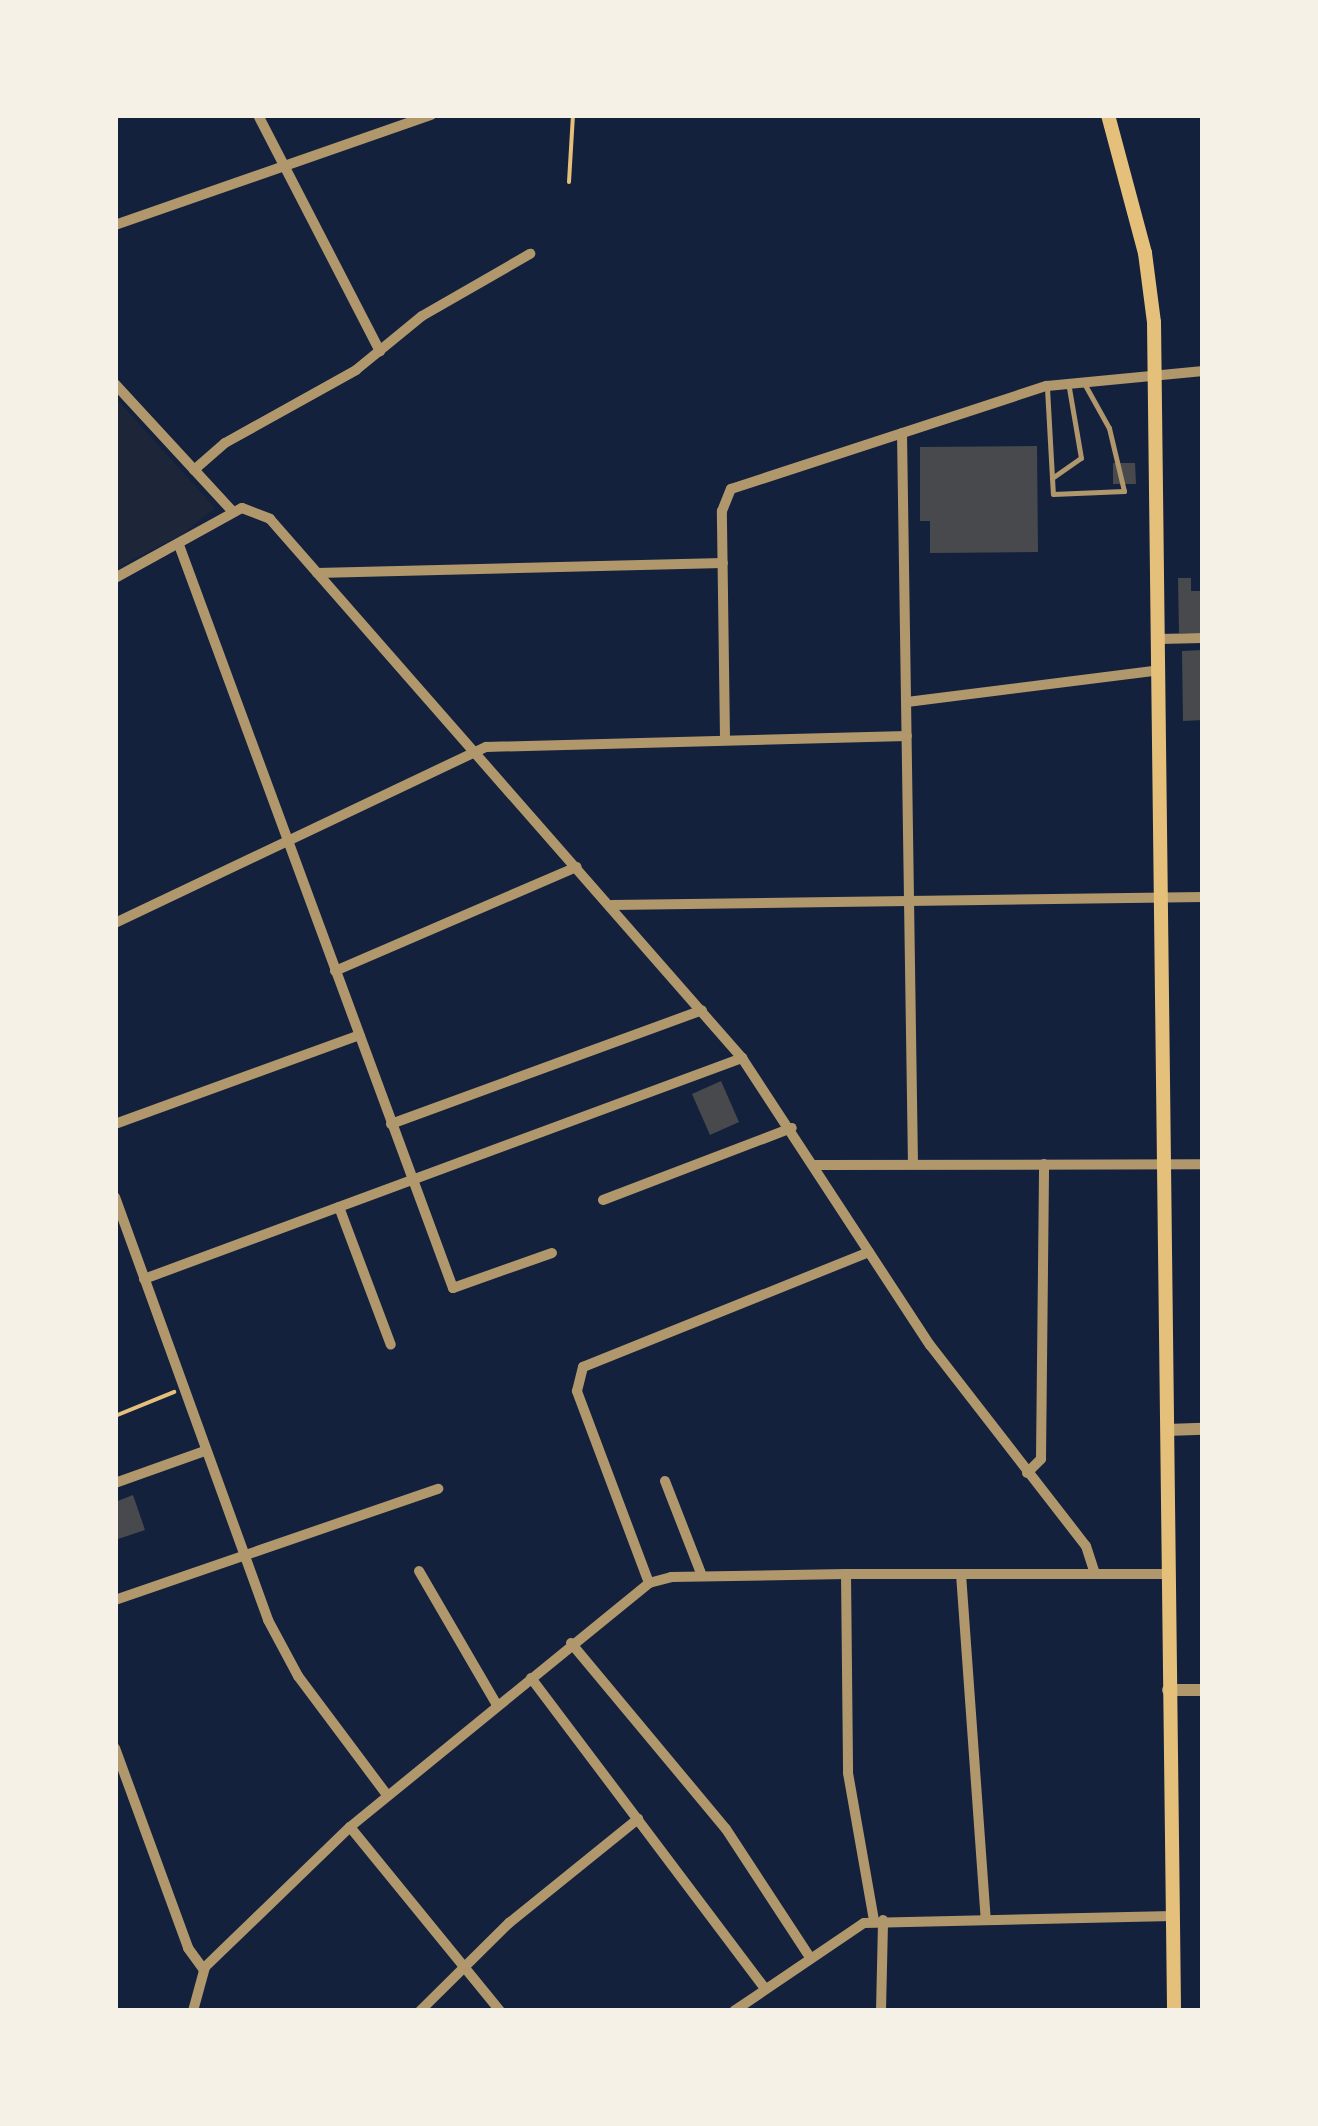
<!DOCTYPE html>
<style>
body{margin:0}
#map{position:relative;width:1318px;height:2126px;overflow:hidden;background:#14213d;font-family:Ubuntu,sans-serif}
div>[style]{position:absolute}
.green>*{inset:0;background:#1d2539}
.building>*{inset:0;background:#48494c}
.path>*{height:4px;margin:-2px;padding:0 2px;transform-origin:2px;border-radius:2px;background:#e5c07b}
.service>*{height:5px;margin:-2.5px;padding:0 2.5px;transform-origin:2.5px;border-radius:2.5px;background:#b1986c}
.minor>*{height:10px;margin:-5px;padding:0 5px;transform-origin:5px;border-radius:5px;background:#b1986c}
.tertiary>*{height:12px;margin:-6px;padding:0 6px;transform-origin:6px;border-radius:6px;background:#b1986c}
.secondary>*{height:14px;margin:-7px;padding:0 7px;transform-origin:7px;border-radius:7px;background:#e5c07b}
span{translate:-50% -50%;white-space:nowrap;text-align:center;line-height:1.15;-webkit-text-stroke:8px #f6f1e7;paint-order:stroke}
.frame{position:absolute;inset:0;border:118px solid #f6f1e7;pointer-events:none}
</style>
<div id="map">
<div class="green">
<i style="clip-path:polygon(115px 397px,215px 508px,181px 535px,115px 569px)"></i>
</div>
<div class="building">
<i style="clip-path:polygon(1037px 446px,1038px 552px,930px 553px,930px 521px,920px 521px,920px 447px)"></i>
<i style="clip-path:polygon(1113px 463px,1135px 463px,1136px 484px,1113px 484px)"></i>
<i style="clip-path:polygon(1178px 578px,1191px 578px,1191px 591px,1203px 591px,1203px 633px,1179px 633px)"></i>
<i style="clip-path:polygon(1203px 650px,1203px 720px,1183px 721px,1182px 651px)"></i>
<i style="clip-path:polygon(721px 1081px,739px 1122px,710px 1135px,692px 1094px)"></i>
<i style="clip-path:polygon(133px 1495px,145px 1530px,115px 1540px,115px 1502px)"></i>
</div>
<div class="path">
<i style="left:569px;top:182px;width:67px;rotate:-86.6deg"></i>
<i style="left:115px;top:1416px;width:64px;rotate:-22.1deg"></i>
</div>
<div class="service">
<i style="left:1047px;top:388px;width:106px;rotate:86.8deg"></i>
<i style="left:1053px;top:494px;width:71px;rotate:-2.4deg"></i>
<i style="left:1124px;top:491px;width:65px;rotate:-103.4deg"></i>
<i style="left:1109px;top:428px;width:51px;rotate:-119.1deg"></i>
<i style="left:1052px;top:478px;width:35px;rotate:-35deg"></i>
<i style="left:1081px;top:458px;width:77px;rotate:-99.7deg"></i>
</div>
<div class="minor">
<i style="left:258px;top:115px;width:266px;rotate:62.7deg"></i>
<i style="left:115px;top:225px;width:335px;rotate:-19.2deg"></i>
<i style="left:115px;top:384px;width:174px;rotate:47.3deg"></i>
<i style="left:902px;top:433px;width:731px;rotate:89.14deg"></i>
<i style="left:194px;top:470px;width:41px;rotate:-41.1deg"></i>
<i style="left:225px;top:443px;width:150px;rotate:-29.1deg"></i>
<i style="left:356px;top:370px;width:85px;rotate:-39.3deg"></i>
<i style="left:422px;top:316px;width:125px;rotate:-29.9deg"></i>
<i style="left:179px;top:545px;width:792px;rotate:69.76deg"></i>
<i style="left:453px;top:1288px;width:105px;rotate:-19.5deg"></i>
<i style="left:317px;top:573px;width:406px;rotate:-1.4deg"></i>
<i style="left:115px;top:578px;width:145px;rotate:-28.9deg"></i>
<i style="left:242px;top:508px;width:30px;rotate:21deg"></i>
<i style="left:270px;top:519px;width:716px;rotate:48.79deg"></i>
<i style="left:742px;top:1058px;width:343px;rotate:56.8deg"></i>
<i style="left:930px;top:1345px;width:254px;rotate:52.2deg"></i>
<i style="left:1086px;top:1546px;width:29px;rotate:72deg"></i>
<i style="left:1159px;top:639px;width:44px;rotate:-1.3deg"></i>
<i style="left:907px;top:702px;width:254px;rotate:-7.2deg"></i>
<i style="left:725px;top:738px;width:227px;rotate:-90.8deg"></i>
<i style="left:722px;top:511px;width:24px;rotate:-68deg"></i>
<i style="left:731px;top:489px;width:332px;rotate:-18.1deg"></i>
<i style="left:1047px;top:386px;width:157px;rotate:-5.5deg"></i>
<i style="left:612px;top:905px;width:591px;rotate:-0.78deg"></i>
<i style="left:115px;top:923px;width:411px;rotate:-25.4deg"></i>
<i style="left:486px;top:747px;width:421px;rotate:-1.5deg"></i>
<i style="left:335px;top:971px;width:263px;rotate:-23.3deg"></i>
<i style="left:115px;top:1124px;width:260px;rotate:-20deg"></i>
<i style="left:391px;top:1124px;width:331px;rotate:-20.1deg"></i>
<i style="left:816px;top:1165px;width:387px;rotate:-0.1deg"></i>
<i style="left:115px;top:1197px;width:450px;rotate:70.1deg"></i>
<i style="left:268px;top:1620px;width:64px;rotate:61.8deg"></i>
<i style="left:298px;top:1676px;width:149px;rotate:53.2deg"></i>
<i style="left:603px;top:1200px;width:202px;rotate:-20.9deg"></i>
<i style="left:339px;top:1207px;width:147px;rotate:69.4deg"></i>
<i style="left:144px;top:1279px;width:638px;rotate:-20.28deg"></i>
<i style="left:1027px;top:1473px;width:20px;rotate:-45deg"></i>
<i style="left:1041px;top:1459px;width:295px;rotate:-89.4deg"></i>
<i style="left:665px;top:1481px;width:102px;rotate:68.7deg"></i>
<i style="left:115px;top:1483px;width:96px;rotate:-19.6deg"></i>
<i style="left:419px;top:1571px;width:155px;rotate:59.8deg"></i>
<i style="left:846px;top:1574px;width:199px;rotate:89.4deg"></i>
<i style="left:848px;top:1773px;width:150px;rotate:80deg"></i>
<i style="left:961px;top:1574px;width:347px;rotate:85.9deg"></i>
<i style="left:649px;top:1583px;width:205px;rotate:-110.6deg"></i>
<i style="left:577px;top:1391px;width:25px;rotate:-76deg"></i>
<i style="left:583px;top:1367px;width:308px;rotate:-21.9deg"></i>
<i style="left:115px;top:1600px;width:342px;rotate:-19deg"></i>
<i style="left:571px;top:1643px;width:242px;rotate:50.2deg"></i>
<i style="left:726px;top:1829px;width:152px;rotate:56.8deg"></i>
<i style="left:531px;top:1678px;width:388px;rotate:53deg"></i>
<i style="left:115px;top:1748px;width:213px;rotate:69.9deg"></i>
<i style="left:188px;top:1948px;width:26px;rotate:54deg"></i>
<i style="left:350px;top:1827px;width:237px;rotate:50.8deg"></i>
<i style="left:193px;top:2011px;width:46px;rotate:-74.7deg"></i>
<i style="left:205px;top:1967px;width:202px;rotate:-44deg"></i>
<i style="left:350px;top:1827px;width:386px;rotate:-39.2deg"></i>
<i style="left:649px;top:1583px;width:23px;rotate:-15deg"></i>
<i style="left:671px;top:1577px;width:175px;rotate:-1deg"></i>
<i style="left:846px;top:1574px;width:323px"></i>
<i style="left:420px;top:2011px;width:125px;rotate:-44.7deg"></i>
<i style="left:509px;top:1923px;width:166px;rotate:-38.9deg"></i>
<i style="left:734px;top:2011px;width:157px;rotate:-34.1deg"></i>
<i style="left:864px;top:1923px;width:309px;rotate:-1.3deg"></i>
<i style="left:881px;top:2011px;width:91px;rotate:-88.7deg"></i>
</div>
<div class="tertiary">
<i style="left:1167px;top:1430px;width:36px;rotate:-2deg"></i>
<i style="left:1168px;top:1690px;width:35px"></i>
</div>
<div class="secondary">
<i style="left:1108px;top:115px;width:143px;rotate:75deg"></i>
<i style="left:1145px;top:253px;width:70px;rotate:82.6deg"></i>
<i style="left:1154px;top:322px;width:1689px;rotate:89.32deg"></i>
</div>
<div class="frame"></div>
</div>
